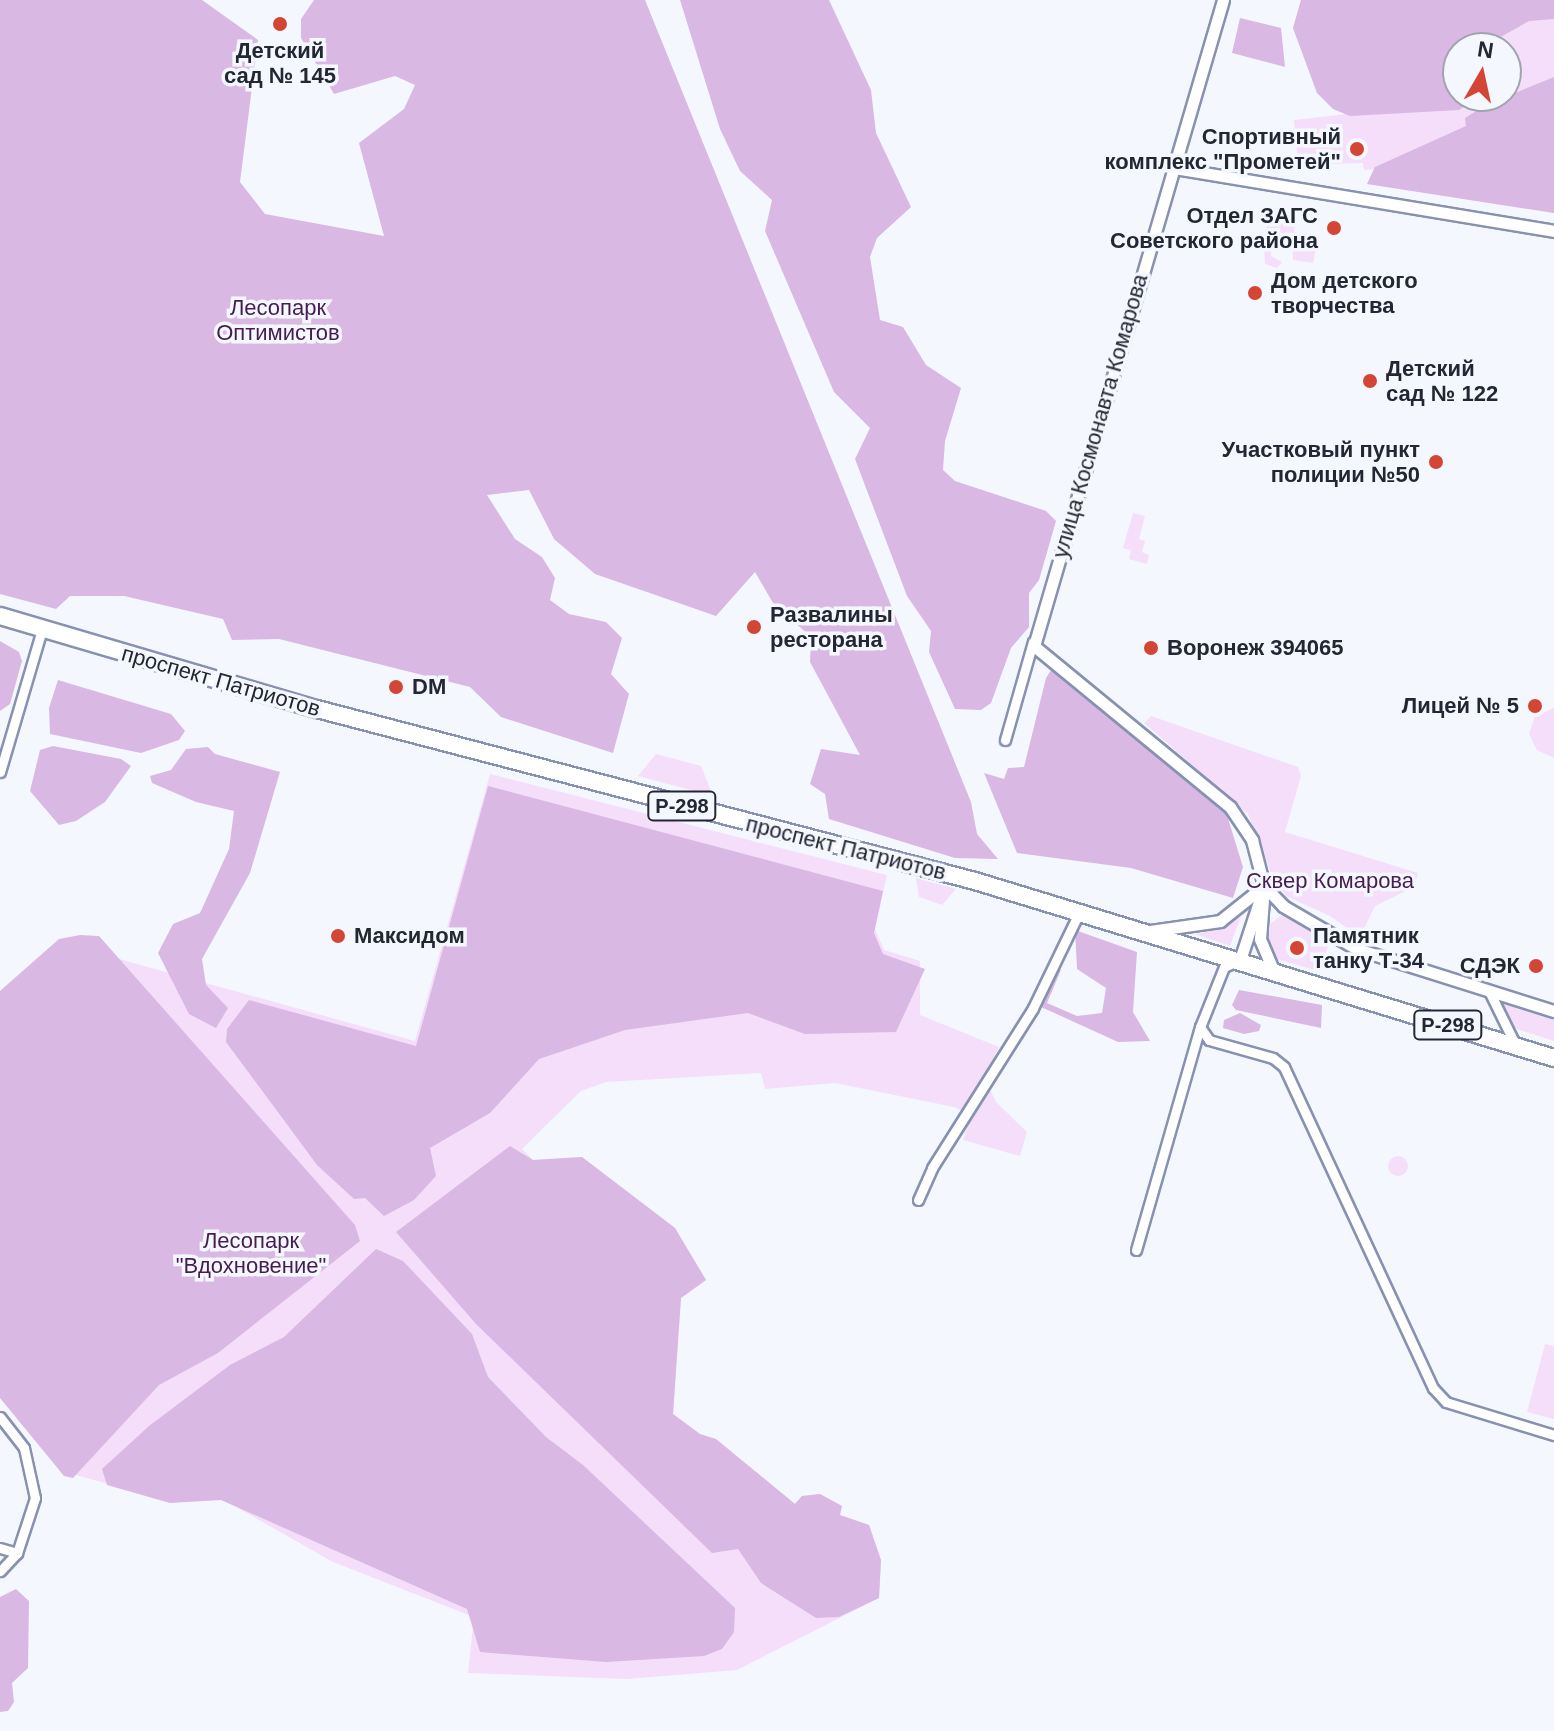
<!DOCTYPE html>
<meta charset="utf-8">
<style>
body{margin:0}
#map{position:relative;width:1554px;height:1731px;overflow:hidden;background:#f5f7fe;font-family:Arial,sans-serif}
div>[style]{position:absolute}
.green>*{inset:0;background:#f4defa}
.round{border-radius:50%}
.forest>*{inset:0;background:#d9b8e3}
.roads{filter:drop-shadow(2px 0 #8792b0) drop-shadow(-2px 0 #8792b0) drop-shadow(0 2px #8792b0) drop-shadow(0 -2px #8792b0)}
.minor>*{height:9px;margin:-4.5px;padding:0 4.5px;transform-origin:4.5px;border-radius:4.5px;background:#fff}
.tertiary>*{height:11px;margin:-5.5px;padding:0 5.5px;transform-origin:5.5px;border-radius:5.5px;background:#fff}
.trunk>*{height:16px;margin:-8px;padding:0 8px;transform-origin:8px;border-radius:8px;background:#fff}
.dots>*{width:22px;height:22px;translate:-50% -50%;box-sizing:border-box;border:4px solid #f5f7fe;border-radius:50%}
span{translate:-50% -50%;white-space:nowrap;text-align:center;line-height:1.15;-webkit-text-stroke:7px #f5f7fe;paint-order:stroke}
.shield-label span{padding:2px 6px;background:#f5f7fe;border:2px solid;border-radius:6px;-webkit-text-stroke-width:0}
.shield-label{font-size:20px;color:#232733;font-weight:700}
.poi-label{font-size:22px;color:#232733;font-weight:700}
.right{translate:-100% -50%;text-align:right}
.left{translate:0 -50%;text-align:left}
.park-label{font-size:22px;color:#451d51}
.street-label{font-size:22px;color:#232733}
.north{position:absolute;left:1442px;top:32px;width:80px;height:80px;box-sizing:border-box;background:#f5f7fe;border:2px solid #a1a4ad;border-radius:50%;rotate:9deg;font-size:22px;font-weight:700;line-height:32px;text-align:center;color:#232733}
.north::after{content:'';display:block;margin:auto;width:28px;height:36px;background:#d34636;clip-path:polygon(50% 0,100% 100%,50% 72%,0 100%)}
</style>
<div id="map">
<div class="green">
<i style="clip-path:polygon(evenodd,1301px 0,1554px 0,1554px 213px,1367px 184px,1374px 169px,1364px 170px,1363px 163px,1298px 165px,1294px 120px,1346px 114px,1317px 93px,1293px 28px,1301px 0,1458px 48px,1506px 48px,1506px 96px,1458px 96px,1458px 48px)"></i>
<i style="clip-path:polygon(1270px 207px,1297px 212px,1294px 232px,1310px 235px,1309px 242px,1317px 244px,1313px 263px,1293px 260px,1292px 237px,1266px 231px)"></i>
<i style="clip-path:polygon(1270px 240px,1271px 256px,1282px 262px,1277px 268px,1265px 264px,1264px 242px)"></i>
<i style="clip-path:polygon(1133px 513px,1145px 516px,1139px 539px,1145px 541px,1142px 552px,1149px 555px,1147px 564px,1129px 559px,1131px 550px,1123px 548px)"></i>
<i style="clip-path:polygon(1554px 708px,1554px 758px,1537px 750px,1529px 734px,1535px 716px)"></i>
<i style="clip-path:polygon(1151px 716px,1298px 767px,1301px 776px,1285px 832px,1418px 873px,1414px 887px,1375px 906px,1360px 937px,1330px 916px,1286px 896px,1271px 873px,1248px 814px,1144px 723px)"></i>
<i style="clip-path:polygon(656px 754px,701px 766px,713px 796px,638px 776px)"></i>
<i style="clip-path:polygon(490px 774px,887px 875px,875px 929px,884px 950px,920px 961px,920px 1015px,999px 1047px,984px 1077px,996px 1102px,1027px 1132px,1020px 1156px,963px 1140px,972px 1115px,954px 1107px,835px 1083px,765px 1089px,761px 1073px,606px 1082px,581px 1091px,522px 1149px,533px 1160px,582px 1157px,675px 1228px,706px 1280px,681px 1298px,673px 1414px,700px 1434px,716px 1439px,795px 1504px,802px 1496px,820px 1494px,842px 1506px,840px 1515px,869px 1525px,881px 1560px,879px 1598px,737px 1670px,627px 1679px,468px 1673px,474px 1617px,333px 1562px,222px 1499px,171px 1501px,61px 1471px,0 993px,13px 987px,58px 942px,415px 1041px)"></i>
<i style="clip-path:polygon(916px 878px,956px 889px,942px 905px,919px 897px)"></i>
<i style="clip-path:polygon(1286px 912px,1329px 940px,1322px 972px,1277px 959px,1264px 946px,1264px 928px)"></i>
<i style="clip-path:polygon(1241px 917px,1230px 946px,1195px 934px,1220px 929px)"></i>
<i style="clip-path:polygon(1486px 996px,1554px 1017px,1554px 1041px,1498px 1023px)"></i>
<i class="round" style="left:1388px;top:1156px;width:20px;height:20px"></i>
<i style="clip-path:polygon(1545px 1344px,1554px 1346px,1554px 1419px,1527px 1412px)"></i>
</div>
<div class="forest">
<i style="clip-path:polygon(0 0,202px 0,258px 40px,240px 182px,265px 214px,384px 236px,359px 143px,404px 109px,415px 85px,395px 76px,334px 94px,301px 38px,301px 19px,314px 0,645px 0,971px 802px,977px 834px,998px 859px,955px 858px,829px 819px,825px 794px,810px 784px,821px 749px,860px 755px,810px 662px,811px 637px,773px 603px,755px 572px,716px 616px,595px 574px,554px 539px,529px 490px,487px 495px,515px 539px,542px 557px,555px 578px,550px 600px,569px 614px,606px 622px,622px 638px,611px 674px,629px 694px,613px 753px,501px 717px,470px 687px,279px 639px,232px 640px,223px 619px,124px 596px,70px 596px,56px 609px,0 594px)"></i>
<i style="clip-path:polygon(680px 0,829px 0,871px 90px,876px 133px,911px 207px,877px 238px,870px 257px,880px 320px,903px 327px,926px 365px,961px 388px,945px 441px,943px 470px,955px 481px,1046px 511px,1056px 521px,1039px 580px,1029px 593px,1029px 627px,1011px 648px,991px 703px,981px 710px,955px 709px,929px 652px,931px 631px,907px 596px,855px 459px,870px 428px,834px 392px,765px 231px,772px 200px,740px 171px,720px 129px)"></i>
<i style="clip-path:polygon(1301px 0,1554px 0,1554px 19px,1529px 21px,1497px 39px,1495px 48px,1458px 48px,1458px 96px,1472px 101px,1459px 110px,1350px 116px,1333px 109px,1317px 93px,1293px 28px)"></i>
<i style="clip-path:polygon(1240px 18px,1281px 28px,1285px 67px,1232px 53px)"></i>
<i style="clip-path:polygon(1554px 77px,1554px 213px,1367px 184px,1375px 167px,1466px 126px,1465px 118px,1486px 105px)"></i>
<i style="clip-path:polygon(0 641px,19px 652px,22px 661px,10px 704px,0 711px)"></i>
<i style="clip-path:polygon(1053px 667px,1211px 793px,1226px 812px,1243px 867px,1233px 898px,1131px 868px,1017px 853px,984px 773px,1004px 779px,1008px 768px,1024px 767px,1046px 678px)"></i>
<i style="clip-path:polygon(58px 680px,171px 714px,185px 731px,179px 740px,141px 753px,50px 734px,49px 708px)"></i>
<i style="clip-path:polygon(53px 746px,121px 759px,131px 766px,105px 802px,76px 821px,59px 825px,30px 791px,40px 750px)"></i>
<i style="clip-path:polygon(208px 747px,215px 754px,280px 772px,250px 873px,202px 959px,206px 985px,228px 1008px,216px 1028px,189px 1014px,158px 953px,173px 924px,200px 913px,229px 849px,234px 811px,196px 802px,152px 783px,150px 776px,171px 770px,186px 749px)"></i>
<i style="clip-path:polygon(488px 786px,883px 891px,874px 933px,883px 954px,925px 969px,896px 1032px,805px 1034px,748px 1013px,625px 1030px,539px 1059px,490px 1113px,430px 1148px,436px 1176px,414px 1200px,384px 1216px,365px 1198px,354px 1199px,317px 1165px,226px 1042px,227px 1029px,249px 1000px,416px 1046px)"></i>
<i style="clip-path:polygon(1075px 930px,1137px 952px,1133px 1012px,1150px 1041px,1118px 1042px,1039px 1006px,1056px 968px,1061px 970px,1047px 1003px,1077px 1016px,1102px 1013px,1106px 988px,1077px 969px)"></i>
<i style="clip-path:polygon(80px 935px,99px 936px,355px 1225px,360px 1241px,218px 1353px,159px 1385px,73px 1478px,64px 1476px,0 1398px,0 991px,59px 939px)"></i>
<i style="clip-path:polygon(1239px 990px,1322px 1005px,1321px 1028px,1236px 1010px,1232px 1005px)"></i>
<i style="clip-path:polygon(1240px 1013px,1261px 1025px,1259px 1031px,1244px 1034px,1223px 1028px,1224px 1020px)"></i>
<i style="clip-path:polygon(510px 1146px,533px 1160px,582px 1157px,675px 1228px,706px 1280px,681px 1298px,673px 1414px,700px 1434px,716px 1439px,795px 1504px,802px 1496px,820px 1494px,842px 1506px,840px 1515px,869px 1525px,881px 1560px,879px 1598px,839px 1617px,816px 1618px,761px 1583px,738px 1549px,712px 1553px,476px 1324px,396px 1232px)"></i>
<i style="clip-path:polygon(376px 1249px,403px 1261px,472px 1334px,488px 1377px,546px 1437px,583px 1465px,735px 1608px,734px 1632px,722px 1649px,704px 1656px,606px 1662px,480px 1652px,467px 1609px,221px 1500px,170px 1503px,107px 1485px,102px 1469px,149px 1426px,230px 1365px,284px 1337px)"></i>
<i style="clip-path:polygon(16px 1589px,29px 1601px,28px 1668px,12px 1683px,14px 1702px,8px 1711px,0 1712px,0 1597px)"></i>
</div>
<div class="roads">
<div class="minor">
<i style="left:1005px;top:740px;width:102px;rotate:-74.1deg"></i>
<i style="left:0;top:772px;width:149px;rotate:-73.6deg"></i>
<i style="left:1490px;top:993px;width:59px;rotate:63.9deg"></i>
<i style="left:1200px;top:1027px;width:16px;rotate:55deg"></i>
<i style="left:1209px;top:1040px;width:66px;rotate:15.7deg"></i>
<i style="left:1273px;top:1058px;width:14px;rotate:39deg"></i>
<i style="left:1284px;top:1067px;width:354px;rotate:65.1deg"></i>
<i style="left:1433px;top:1388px;width:19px;rotate:47deg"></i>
<i style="left:1446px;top:1402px;width:113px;rotate:17deg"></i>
<i style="left:918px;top:1200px;width:35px;rotate:-66deg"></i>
<i style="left:932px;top:1168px;width:189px;rotate:-57.7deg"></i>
<i style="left:1033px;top:1008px;width:106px;rotate:-64.2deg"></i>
<i style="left:1136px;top:1250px;width:232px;rotate:-74deg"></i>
<i style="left:1200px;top:1027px;width:65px;rotate:-68.2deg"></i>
<i style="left:1224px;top:967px;width:10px;rotate:-24deg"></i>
<i style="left:0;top:1417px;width:39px;rotate:52deg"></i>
<i style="left:24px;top:1448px;width:51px;rotate:77.6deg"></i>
<i style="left:35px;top:1498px;width:58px;rotate:108.1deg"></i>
<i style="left:17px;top:1553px;width:25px;rotate:133deg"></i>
<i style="left:0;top:1548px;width:18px;rotate:16deg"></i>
</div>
<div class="tertiary">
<i style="left:1223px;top:0;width:673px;rotate:106.31deg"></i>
<i style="left:1034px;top:646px;width:254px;rotate:39.4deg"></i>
<i style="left:1230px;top:807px;width:40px;rotate:56deg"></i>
<i style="left:1252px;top:840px;width:48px;rotate:75.4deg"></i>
<i style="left:1264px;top:886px;width:28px;rotate:46deg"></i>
<i style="left:1283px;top:906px;width:86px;rotate:30.2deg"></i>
<i style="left:1357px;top:949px;width:207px;rotate:17.5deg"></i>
<i style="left:1174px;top:168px;width:385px;rotate:9.4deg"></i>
<i style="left:1264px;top:886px;width:53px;rotate:94.3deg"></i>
<i style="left:1260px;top:939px;width:34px;rotate:67deg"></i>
<i style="left:1150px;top:931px;width:71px;rotate:-8.1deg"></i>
<i style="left:1220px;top:921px;width:56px;rotate:-38.5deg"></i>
<i style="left:1240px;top:960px;width:61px;rotate:-71.9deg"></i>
</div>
<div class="trunk">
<i style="left:0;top:616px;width:330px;rotate:16.4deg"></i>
<i style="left:317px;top:709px;width:680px;rotate:14.65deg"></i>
<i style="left:975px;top:881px;width:605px;rotate:17deg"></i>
</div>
</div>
<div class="dots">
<i style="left:280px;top:24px;background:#d34636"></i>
<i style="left:1357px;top:149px;background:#d34636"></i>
<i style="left:1334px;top:228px;background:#d34636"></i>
<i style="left:1255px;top:293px;background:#d34636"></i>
<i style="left:1370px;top:381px;background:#d34636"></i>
<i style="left:1436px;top:462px;background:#d34636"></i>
<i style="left:754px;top:627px;background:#d34636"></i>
<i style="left:1151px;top:648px;background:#d34636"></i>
<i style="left:396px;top:687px;background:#d34636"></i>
<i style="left:1535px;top:706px;background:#d34636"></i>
<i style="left:338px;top:936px;background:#d34636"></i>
<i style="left:1297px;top:948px;background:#d34636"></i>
<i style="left:1536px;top:966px;background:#d34636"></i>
</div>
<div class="shield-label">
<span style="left:682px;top:806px">Р-298</span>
<span style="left:1448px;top:1025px">Р-298</span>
</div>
<div class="poi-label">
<span style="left:280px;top:63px">Детский<br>сад № 145</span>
<span class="right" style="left:1341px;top:149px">Спортивный<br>комплекс "Прометей"</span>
<span class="right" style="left:1318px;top:228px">Отдел ЗАГС<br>Советского района</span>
<span class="left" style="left:1271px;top:293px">Дом детского<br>творчества</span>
<span class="left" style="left:1386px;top:381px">Детский<br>сад № 122</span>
<span class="right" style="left:1420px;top:462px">Участковый пункт<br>полиции №50</span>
<span class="left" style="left:770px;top:627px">Развалины<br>ресторана</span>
<span class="left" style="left:1167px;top:648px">Воронеж 394065</span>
<span class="left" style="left:412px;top:687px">DM</span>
<span class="right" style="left:1519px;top:706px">Лицей № 5</span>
<span class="left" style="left:1313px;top:948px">Памятник<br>танку Т-34</span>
<span class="left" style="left:354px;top:936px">Максидом</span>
<span class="right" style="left:1520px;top:966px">СДЭК</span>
</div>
<div class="park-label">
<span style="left:278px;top:320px">Лесопарк<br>Оптимистов</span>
<span style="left:1330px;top:881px">Сквер Комарова</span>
<span style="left:251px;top:1253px">Лесопарк<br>"Вдохновение"</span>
</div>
<div class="street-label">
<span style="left:1100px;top:416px;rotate:-74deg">улица Космонавта Комарова</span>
<span style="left:221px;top:681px;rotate:16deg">проспект Патриотов</span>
<span style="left:846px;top:848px;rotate:14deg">проспект Патриотов</span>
</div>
<div class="north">N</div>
</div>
